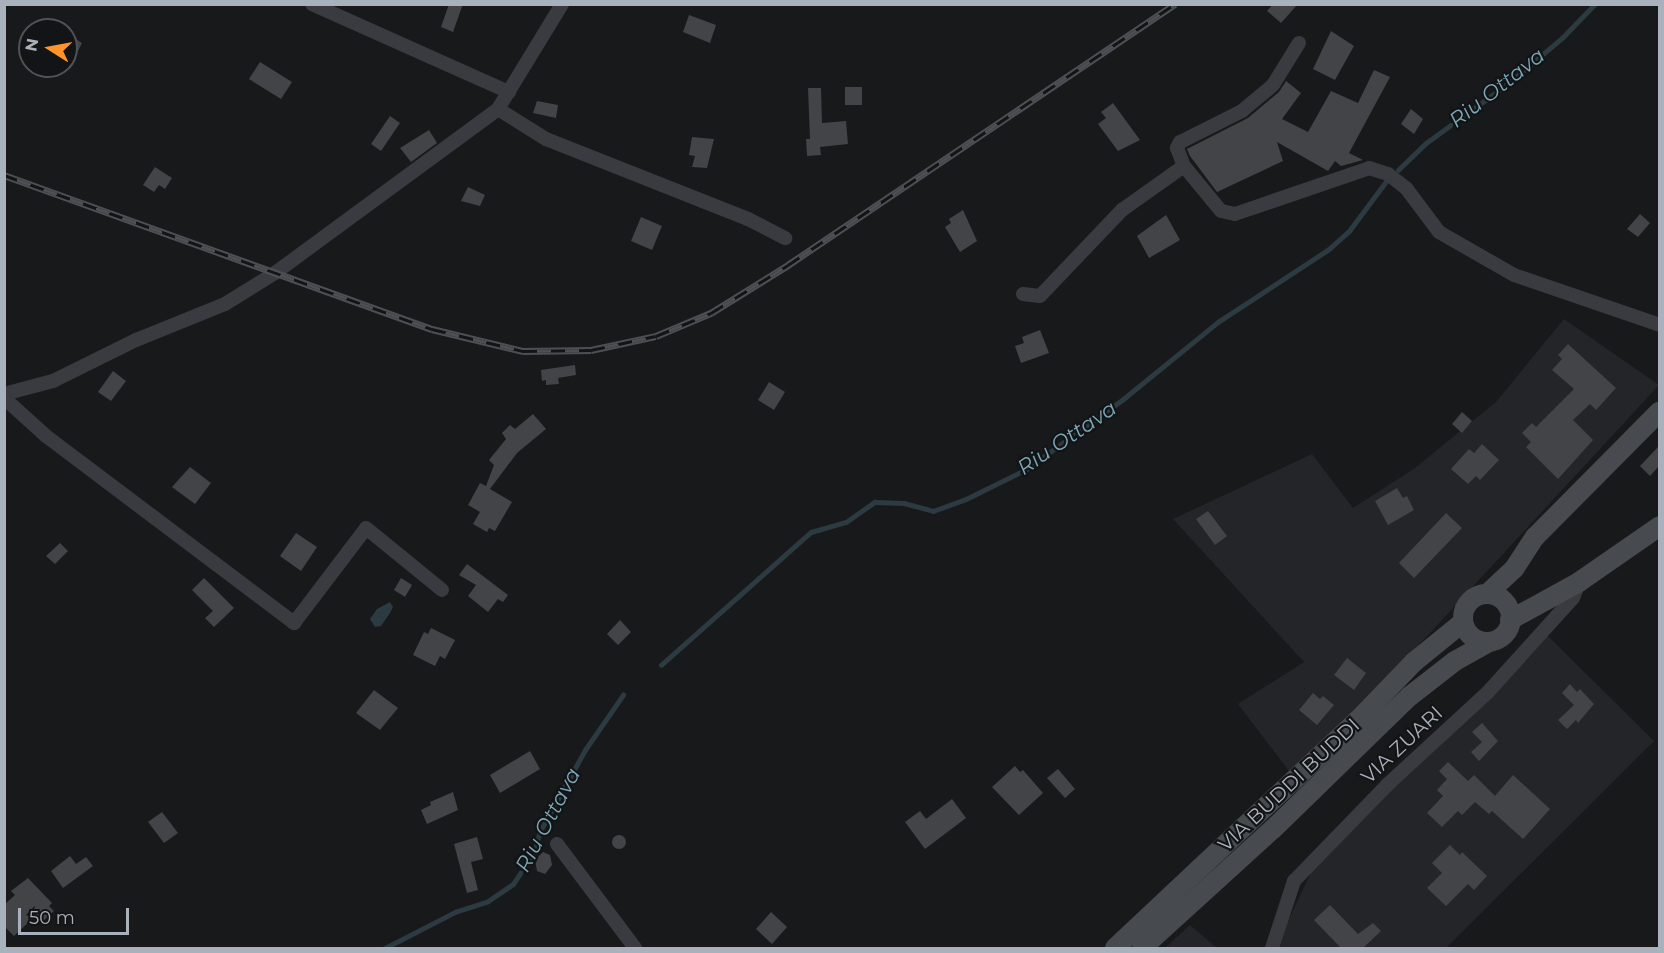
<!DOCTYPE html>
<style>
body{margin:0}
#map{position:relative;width:1664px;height:953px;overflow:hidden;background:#18191b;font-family:Montserrat,sans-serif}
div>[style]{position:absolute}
.built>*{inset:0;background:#242528}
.water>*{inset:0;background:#2c3b41}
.stream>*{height:4.5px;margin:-2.25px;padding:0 2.25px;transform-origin:2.25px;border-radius:2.25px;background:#2c3b41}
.building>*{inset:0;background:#424448}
.round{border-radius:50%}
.minor>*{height:14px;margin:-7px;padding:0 7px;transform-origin:7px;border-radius:7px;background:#393b40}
.secondary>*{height:20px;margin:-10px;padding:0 10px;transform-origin:10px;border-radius:10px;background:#474b50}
.secondary>.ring{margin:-10px;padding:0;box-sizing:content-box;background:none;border:20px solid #474b50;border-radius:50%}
.rail>*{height:7px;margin-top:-3.5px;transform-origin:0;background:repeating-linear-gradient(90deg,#131416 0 14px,#4c5055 0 28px);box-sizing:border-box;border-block:2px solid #4c5055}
span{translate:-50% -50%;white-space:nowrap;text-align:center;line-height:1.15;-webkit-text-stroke:4.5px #131416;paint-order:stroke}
.street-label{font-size:20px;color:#a9b2bc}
.water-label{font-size:21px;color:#7da8ba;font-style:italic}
.frame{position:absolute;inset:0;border:6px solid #a9b2bc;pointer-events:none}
.north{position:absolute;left:18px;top:18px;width:60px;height:60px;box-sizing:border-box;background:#131416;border:2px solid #4f5358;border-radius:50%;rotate:281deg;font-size:16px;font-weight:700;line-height:24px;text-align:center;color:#a9b2bc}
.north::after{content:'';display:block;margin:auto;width:21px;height:27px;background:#ff942c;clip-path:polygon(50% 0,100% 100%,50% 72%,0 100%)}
.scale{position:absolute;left:18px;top:908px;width:111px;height:27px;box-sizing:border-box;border:3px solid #a9b2bc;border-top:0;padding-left:8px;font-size:18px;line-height:21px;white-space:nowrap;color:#a9b2bc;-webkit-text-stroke:4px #131416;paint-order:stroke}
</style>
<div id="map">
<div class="built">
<i style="clip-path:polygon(1564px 319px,1659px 385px,1295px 779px,1238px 704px,1304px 662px,1173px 519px,1312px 454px,1353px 508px,1415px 468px,1496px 402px)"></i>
<i style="clip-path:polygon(1548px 636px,1654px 741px,1446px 948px,1280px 948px,1287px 923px,1316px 862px)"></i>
<i style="clip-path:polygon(1190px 925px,1217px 948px,1165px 948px)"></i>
</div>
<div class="water">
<i style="clip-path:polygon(390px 602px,393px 607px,390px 613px,381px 626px,375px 627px,370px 619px,377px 609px)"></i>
</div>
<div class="stream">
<i style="left:1398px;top:170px;width:39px;rotate:-44deg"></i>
<i style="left:1426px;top:143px;width:99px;rotate:-35.9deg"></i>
<i style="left:1506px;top:85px;width:73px;rotate:-40deg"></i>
<i style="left:1562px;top:38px;width:47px;rotate:-45.9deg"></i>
<i style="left:661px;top:665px;width:200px;rotate:-41.6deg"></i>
<i style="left:811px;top:532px;width:36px;rotate:-16deg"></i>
<i style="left:846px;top:522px;width:35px;rotate:-35deg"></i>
<i style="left:875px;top:502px;width:29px;rotate:2deg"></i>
<i style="left:904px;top:503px;width:30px;rotate:15deg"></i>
<i style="left:933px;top:511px;width:35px;rotate:-20deg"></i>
<i style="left:966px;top:499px;width:66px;rotate:-26.2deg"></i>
<i style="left:1025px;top:470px;width:120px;rotate:-35.8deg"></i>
<i style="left:1122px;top:400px;width:124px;rotate:-39.1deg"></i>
<i style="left:1218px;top:322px;width:133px;rotate:-33.3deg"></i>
<i style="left:1329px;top:249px;width:27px;rotate:-42deg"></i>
<i style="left:1349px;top:231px;width:64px;rotate:-53.3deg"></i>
<i style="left:385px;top:948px;width:79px;rotate:-27.2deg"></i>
<i style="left:455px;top:912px;width:35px;rotate:-18deg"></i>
<i style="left:488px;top:901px;width:30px;rotate:-34deg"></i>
<i style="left:513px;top:884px;width:40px;rotate:-56deg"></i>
<i style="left:535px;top:851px;width:18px;rotate:-77deg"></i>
<i style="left:539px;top:833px;width:95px;rotate:-61deg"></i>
<i style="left:585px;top:750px;width:67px;rotate:-55.4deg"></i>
</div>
<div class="building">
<i style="clip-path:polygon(449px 4px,463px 4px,453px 32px,441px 27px)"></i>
<i style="clip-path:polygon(1273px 4px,1298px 4px,1281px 23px,1267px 11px)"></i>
<i style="clip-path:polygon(689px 15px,716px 25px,710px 43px,683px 32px)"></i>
<i style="clip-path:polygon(1331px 31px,1354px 46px,1335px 80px,1313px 69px)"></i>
<i style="clip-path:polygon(66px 33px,82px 43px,78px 51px,66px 54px)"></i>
<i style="clip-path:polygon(260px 62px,292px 82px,281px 99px,249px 79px)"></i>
<i style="clip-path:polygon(1374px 70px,1390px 77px,1349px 153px,1363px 160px,1341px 166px,1335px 161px,1328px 171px,1277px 142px,1283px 161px,1217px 192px,1190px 156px,1187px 149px,1248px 118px,1279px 92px,1286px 81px,1301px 93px,1282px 119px,1308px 132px,1331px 91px,1358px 103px)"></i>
<i style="clip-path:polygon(845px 87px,862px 87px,862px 105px,845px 105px)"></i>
<i style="clip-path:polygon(808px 88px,821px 88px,822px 123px,846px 121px,848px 144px,820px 147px,821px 155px,807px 156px,806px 139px,810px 139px)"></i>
<i style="clip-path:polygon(537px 101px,558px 105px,556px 118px,533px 113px)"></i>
<i style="clip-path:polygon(1113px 103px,1140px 140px,1118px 151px,1098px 124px,1106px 118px,1101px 112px)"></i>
<i style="clip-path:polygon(1411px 109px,1423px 119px,1414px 134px,1401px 124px)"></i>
<i style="clip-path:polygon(390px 116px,400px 123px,381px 151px,371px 144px)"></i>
<i style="clip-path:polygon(429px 130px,437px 143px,411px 162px,400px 148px)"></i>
<i style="clip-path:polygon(692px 137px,714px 139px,707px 168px,692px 167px,695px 156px,689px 155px)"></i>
<i style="clip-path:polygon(155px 167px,172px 178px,165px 189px,159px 185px,154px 192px,143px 185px)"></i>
<i style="clip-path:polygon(468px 187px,485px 195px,480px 206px,461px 201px)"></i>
<i style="clip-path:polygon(963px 210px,977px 241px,960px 252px,945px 227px,951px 223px,949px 219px)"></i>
<i style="clip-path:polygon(1640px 214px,1650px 223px,1638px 237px,1627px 229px)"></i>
<i style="clip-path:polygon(1166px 215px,1180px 240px,1149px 258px,1137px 236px)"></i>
<i style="clip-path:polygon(641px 217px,662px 226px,652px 250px,631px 241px)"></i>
<i style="clip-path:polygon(1040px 330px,1049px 353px,1021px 363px,1015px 346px,1024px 343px,1022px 337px)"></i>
<i style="clip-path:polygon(1568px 344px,1616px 388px,1596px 410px,1590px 404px,1573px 420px,1593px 440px,1558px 479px,1526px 447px,1531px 442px,1522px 433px,1532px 423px,1536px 427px,1574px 389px,1552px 370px,1562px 359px,1558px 355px)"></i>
<i style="clip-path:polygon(575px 365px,576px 375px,558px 378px,559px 384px,546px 385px,546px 380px,542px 381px,541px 370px)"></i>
<i style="clip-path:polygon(113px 371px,126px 381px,111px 401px,98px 392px)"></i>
<i style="clip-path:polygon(769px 382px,785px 392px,774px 410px,758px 400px)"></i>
<i style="clip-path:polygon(1462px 412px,1472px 421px,1462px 433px,1452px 424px)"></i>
<i style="clip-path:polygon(533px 414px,546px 429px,517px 453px,490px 489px,512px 502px,495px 531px,489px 528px,487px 532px,473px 524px,480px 512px,468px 505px,480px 483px,486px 486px,494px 465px,489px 460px,506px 439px,502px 433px,510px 425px,515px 429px)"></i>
<i style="clip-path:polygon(1482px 444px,1499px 460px,1480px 480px,1476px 476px,1468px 484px,1451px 469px,1469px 449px,1474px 453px)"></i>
<i style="clip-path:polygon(1659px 446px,1659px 466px,1650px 476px,1640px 466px)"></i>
<i style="clip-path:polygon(190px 467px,211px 483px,195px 504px,172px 487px)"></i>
<i style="clip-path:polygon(1397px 488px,1403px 498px,1407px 496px,1414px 510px,1388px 525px,1375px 501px)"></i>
<i style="clip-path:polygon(1208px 511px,1227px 536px,1215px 545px,1196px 519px)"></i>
<i style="clip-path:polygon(1446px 513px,1462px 528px,1414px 578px,1399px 563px)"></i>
<i style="clip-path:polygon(296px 533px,317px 547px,301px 571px,280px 556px)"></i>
<i style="clip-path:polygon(60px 543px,68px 551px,55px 564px,46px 556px)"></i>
<i style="clip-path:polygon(467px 564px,508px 595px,503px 602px,498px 599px,488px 612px,468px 596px,476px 585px,459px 575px)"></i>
<i style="clip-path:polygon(204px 578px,234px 608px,214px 627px,205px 618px,213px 611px,192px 590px)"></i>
<i style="clip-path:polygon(401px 578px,412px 585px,405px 597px,394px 590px)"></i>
<i style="clip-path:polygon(620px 620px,631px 632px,618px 645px,607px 634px)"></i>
<i style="clip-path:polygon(431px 628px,455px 640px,445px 659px,440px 656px,435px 666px,413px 655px,424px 632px,428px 634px)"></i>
<i style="clip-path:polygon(1347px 658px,1366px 673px,1354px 690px,1334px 675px)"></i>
<i style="clip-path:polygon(1570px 684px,1577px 692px,1580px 689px,1594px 704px,1578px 723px,1576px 720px,1567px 729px,1558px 720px,1574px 705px,1562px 693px)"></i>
<i style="clip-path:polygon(374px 690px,398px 708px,380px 730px,356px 713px)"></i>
<i style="clip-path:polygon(1313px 693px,1320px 699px,1323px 696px,1334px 705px,1317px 725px,1299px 710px)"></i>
<i style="clip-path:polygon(1482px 723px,1498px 741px,1479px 761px,1471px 752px,1482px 742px,1472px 732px)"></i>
<i style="clip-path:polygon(530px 751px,540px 769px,500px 793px,490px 775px)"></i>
<i style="clip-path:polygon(1448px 762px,1468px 781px,1474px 775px,1495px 796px,1513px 775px,1550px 809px,1523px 839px,1492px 811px,1489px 814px,1475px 802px,1462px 815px,1458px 811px,1442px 827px,1427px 813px,1443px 796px,1437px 790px,1447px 779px,1439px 771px)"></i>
<i style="clip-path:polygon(1015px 766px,1020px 772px,1023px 770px,1043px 793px,1019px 815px,992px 787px)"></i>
<i style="clip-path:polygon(1058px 769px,1075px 789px,1065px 798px,1047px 778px)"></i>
<i style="clip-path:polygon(453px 792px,458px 810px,427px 824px,421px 810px,431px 805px,430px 802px)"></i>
<i style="clip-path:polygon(952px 799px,966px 818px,925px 849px,905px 822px,920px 811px,926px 819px)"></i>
<i style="clip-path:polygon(162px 812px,178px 833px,164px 843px,148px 822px)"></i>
<i class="round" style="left:612px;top:835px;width:14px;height:14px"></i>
<i style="clip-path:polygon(477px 837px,483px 859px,471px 862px,478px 890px,467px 893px,454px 844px)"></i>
<i style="clip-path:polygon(1450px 845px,1460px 855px,1462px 852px,1487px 876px,1474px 890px,1468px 884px,1446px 906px,1427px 888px,1442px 873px,1432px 863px)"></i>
<i style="clip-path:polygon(543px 852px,550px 855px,552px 865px,545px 874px,537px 871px,535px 860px)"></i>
<i style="clip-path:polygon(70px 856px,76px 864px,86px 857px,93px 866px,63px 888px,51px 871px)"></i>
<i style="clip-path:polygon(28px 878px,52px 903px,49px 906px,54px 911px,41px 923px,35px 916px,14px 936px,4px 926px,4px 905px,15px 895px,11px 891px)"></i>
<i style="clip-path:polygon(1330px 905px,1358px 934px,1373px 923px,1381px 931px,1363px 948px,1341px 948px,1314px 920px)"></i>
<i style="clip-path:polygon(771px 912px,787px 927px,772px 944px,756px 929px)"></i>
</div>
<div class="minor">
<i style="left:312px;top:4px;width:216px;rotate:24.1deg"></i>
<i style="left:1299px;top:43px;width:49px;rotate:121.8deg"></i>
<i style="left:1273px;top:85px;width:40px;rotate:140deg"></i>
<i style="left:1242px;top:111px;width:69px;rotate:153.4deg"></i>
<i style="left:1180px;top:142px;width:7px;rotate:117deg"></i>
<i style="left:1177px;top:148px;width:19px;rotate:69deg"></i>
<i style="left:1184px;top:166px;width:58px;rotate:50.6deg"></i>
<i style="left:1221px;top:211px;width:14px;rotate:12deg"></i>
<i style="left:1235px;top:214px;width:142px;rotate:-18.9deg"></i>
<i style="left:1369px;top:168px;width:20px;rotate:18deg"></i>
<i style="left:1388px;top:174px;width:23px;rotate:38deg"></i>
<i style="left:1406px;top:188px;width:55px;rotate:53.1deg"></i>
<i style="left:1439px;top:232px;width:86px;rotate:29.8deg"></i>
<i style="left:1514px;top:275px;width:154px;rotate:18.9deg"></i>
<i style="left:498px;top:109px;width:57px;rotate:32deg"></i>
<i style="left:546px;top:139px;width:217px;rotate:21.6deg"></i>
<i style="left:748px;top:219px;width:42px;rotate:27.2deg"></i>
<i style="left:1023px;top:294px;width:17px;rotate:7deg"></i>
<i style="left:1040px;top:296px;width:119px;rotate:-46.4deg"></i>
<i style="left:1122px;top:210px;width:76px;rotate:-35.4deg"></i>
<i style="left:4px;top:394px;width:51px;rotate:-14.9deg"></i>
<i style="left:53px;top:381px;width:93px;rotate:-26.3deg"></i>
<i style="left:136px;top:340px;width:96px;rotate:-22deg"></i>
<i style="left:225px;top:304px;width:59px;rotate:-31.8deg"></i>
<i style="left:275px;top:273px;width:277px;rotate:-36.3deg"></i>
<i style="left:498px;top:109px;width:123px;rotate:-58.6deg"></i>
<i style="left:4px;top:398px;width:57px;rotate:42.1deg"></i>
<i style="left:46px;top:436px;width:311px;rotate:37deg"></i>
<i style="left:294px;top:623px;width:119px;rotate:-52.8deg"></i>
<i style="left:366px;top:528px;width:98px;rotate:39.2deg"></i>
<i style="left:557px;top:844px;width:130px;rotate:53.1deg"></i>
<i style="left:1272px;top:948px;width:71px;rotate:-71.8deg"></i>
<i style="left:1294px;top:881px;width:134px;rotate:-45.9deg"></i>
<i style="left:1387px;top:785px;width:137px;rotate:-42.6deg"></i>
<i style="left:1488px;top:692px;width:127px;rotate:-47.9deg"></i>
<i style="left:1573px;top:598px;width:17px;rotate:-69deg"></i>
</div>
<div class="secondary">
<i style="left:1487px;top:594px;width:37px;rotate:-43deg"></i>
<i style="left:1514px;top:569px;width:38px;rotate:-57deg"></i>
<i style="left:1535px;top:537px;width:177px;rotate:-45.2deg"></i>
<i class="ring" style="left:1463px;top:594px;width:28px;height:28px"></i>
<i style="left:1510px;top:620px;width:79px;rotate:-28.8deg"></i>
<i style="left:1579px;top:582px;width:98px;rotate:-34.7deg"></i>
<i style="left:1115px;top:948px;width:340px;rotate:-43.2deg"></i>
<i style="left:1363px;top:715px;width:74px;rotate:-46.1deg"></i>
<i style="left:1414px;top:662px;width:63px;rotate:-39.2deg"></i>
<i style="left:1142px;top:948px;width:177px;rotate:-42.3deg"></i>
<i style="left:1273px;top:829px;width:191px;rotate:-44.2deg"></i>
<i style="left:1410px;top:696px;width:57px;rotate:-37.9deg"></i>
<i style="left:1455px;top:661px;width:39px;rotate:-29deg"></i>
</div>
<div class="rail">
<i style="left:4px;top:175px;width:455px;rotate:19.8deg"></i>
<i style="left:432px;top:329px;width:94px;rotate:13.6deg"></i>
<i style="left:523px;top:351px;width:68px;rotate:-0.8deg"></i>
<i style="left:591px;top:350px;width:66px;rotate:-12.2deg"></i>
<i style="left:656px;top:336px;width:60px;rotate:-22.7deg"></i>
<i style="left:711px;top:313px;width:91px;rotate:-31.9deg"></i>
<i style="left:788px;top:265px;width:467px;rotate:-34deg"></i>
</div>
<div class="street-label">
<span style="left:1402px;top:745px;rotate:-43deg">VIA ZUARI</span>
<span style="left:1289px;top:785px;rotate:-43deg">VIA BUDDI BUDDI</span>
</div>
<div class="water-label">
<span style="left:1497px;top:88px;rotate:-38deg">Riu Ottava</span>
<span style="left:1067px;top:438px;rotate:-34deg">Riu Ottava</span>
<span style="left:548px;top:820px;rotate:-62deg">Riu Ottava</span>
</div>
<div class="frame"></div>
<div class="north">N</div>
<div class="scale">50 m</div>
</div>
